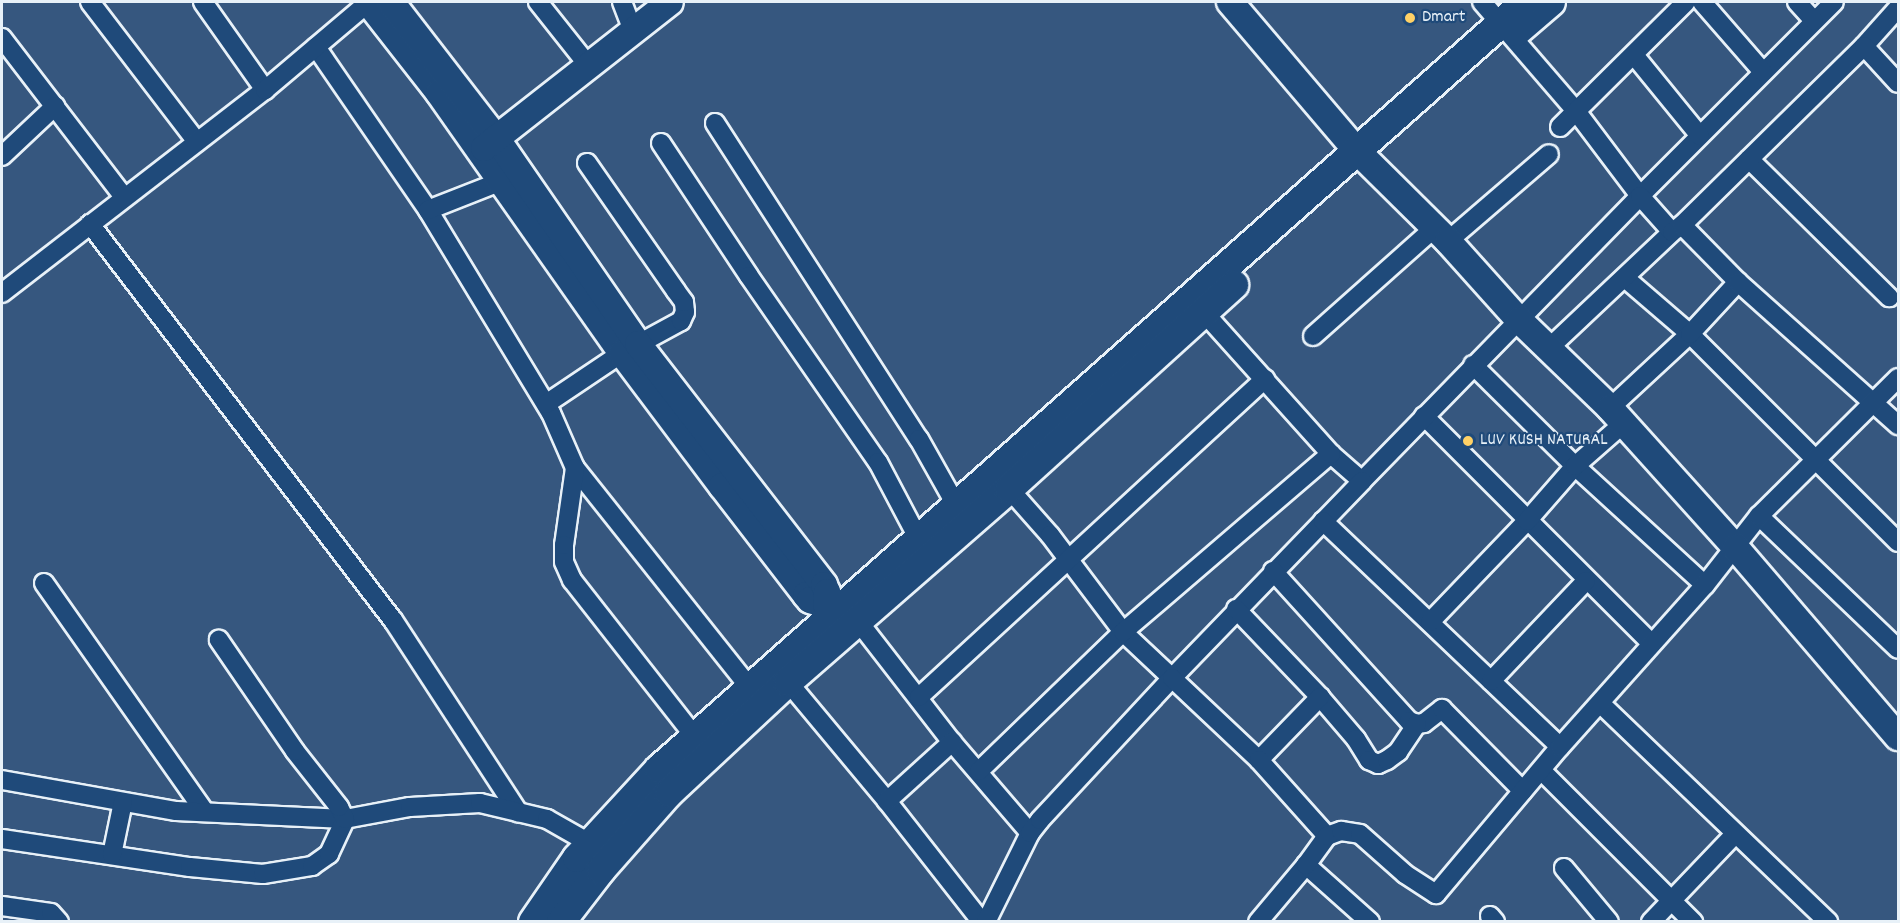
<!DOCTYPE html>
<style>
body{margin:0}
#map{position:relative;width:1900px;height:923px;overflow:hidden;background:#36577f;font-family:Dekko,sans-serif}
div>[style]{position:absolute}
.roads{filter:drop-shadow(2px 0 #e8f1f8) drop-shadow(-2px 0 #e8f1f8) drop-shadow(0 2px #e8f1f8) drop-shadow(0 -2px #e8f1f8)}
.street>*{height:18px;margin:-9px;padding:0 9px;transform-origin:9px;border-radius:9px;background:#1f4a7a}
.secondary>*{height:26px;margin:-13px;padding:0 13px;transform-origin:13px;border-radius:13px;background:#1f4a7a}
.primary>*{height:28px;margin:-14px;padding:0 14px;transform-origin:14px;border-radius:14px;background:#1f4a7a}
.dots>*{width:16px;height:16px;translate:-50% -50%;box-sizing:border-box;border:3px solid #1f4a7a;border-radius:50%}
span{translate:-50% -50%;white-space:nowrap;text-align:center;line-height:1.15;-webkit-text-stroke:4.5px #1f4a7a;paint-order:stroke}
.poi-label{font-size:18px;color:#e8f1f8}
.left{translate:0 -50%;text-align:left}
.frame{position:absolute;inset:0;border:3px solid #e8f1f8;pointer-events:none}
</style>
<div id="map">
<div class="roads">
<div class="street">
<i style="left:90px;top:2px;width:176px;rotate:52.6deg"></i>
<i style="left:203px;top:2px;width:108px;rotate:54.8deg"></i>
<i style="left:538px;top:2px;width:80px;rotate:51.6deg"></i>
<i style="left:622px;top:2px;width:31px;rotate:69deg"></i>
<i style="left:1482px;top:2px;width:144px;rotate:49.2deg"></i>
<i style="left:1576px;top:111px;width:106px;rotate:53deg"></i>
<i style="left:1640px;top:196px;width:274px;rotate:-45deg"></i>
<i style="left:1702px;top:2px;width:93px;rotate:48.9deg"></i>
<i style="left:1797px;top:2px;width:25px;rotate:48deg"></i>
<i style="left:2px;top:38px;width:200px;rotate:52.5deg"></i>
<i style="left:1864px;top:46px;width:51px;rotate:-48.2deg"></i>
<i style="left:316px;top:47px;width:198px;rotate:55.5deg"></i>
<i style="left:428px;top:210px;width:237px;rotate:58.8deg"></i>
<i style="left:551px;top:413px;width:60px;rotate:66.4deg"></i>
<i style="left:575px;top:468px;width:281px;rotate:51.5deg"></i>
<i style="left:1634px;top:55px;width:104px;rotate:50.8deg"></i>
<i style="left:715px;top:123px;width:376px;rotate:57.2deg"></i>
<i style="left:919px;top:439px;width:76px;rotate:60.7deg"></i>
<i style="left:1560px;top:127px;width:177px;rotate:-44.8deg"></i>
<i style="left:661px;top:143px;width:159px;rotate:56.5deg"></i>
<i style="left:749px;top:276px;width:226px;rotate:55.3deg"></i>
<i style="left:878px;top:462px;width:86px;rotate:62.2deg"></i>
<i style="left:2px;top:156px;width:73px;rotate:-43.3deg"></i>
<i style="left:1749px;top:159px;width:197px;rotate:44.6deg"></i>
<i style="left:428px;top:210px;width:79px;rotate:-21.4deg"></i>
<i style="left:90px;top:224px;width:499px;rotate:52.6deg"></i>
<i style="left:393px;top:620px;width:230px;rotate:56.9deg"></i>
<i style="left:1682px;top:225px;width:255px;rotate:-44.5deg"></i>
<i style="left:1864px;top:46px;width:50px;rotate:47.4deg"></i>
<i style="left:1448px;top:241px;width:133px;rotate:-40.7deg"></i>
<i style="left:1625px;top:278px;width:86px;rotate:40.7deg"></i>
<i style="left:1690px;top:334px;width:294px;rotate:45deg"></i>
<i style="left:2px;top:293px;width:332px;rotate:-37.7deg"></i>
<i style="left:265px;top:90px;width:136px;rotate:-40.2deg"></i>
<i style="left:1313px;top:336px;width:161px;rotate:-41.7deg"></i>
<i style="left:1548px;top:349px;width:170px;rotate:-43.3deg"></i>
<i style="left:1473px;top:365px;width:144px;rotate:44.7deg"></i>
<i style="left:1575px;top:466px;width:176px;rotate:42.5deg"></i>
<i style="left:546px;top:404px;width:92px;rotate:-33.9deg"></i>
<i style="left:622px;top:353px;width:67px;rotate:-28.5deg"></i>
<i style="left:681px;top:321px;width:10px;rotate:-66deg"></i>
<i style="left:685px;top:312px;width:10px;rotate:-96deg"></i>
<i style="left:684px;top:302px;width:14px;rotate:-126deg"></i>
<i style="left:676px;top:291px;width:156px;rotate:-124.8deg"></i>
<i style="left:1610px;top:408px;width:109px;rotate:-42.8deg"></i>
<i style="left:1690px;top:334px;width:71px;rotate:-47.3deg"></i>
<i style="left:1424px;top:416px;width:322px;rotate:45deg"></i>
<i style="left:1331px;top:454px;width:41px;rotate:41.1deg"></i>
<i style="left:1362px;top:481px;width:398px;rotate:-45.7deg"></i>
<i style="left:1640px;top:196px;width:48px;rotate:48.4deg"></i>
<i style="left:1672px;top:232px;width:12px;rotate:-35deg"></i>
<i style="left:1682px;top:225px;width:80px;rotate:45.5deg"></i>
<i style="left:1738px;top:282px;width:215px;rotate:41.8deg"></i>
<i style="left:575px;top:468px;width:78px;rotate:98.1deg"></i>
<i style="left:564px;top:545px;width:17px;rotate:90deg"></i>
<i style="left:564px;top:562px;width:20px;rotate:66deg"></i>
<i style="left:572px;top:580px;width:199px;rotate:51.9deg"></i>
<i style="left:1004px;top:483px;width:69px;rotate:48.5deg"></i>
<i style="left:1050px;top:535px;width:121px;rotate:53deg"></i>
<i style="left:1123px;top:632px;width:67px;rotate:43.2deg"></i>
<i style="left:1172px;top:678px;width:274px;rotate:-46deg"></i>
<i style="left:1759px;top:516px;width:192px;rotate:43.7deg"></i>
<i style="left:1323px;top:521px;width:327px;rotate:43.6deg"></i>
<i style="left:1273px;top:571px;width:202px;rotate:47.8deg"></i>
<i style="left:1409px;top:721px;width:9px;rotate:21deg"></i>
<i style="left:1417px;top:724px;width:7px;rotate:-8deg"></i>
<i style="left:1424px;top:723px;width:23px;rotate:-38deg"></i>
<i style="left:1442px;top:709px;width:115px;rotate:45.4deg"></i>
<i style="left:44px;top:583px;width:280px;rotate:54.9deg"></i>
<i style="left:1236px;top:609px;width:122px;rotate:46.3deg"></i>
<i style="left:1320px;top:697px;width:55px;rotate:49.4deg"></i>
<i style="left:1356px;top:739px;width:25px;rotate:58deg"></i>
<i style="left:1369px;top:760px;width:10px;rotate:24deg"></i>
<i style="left:1378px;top:764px;width:10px;rotate:-24deg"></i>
<i style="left:1387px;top:760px;width:14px;rotate:-36deg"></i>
<i style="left:1398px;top:752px;width:34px;rotate:-56deg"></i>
<i style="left:858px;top:621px;width:153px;rotate:52.2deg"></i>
<i style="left:952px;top:742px;width:120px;rotate:49.4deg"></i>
<i style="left:1430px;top:622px;width:140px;rotate:-46.2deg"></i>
<i style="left:1527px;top:521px;width:73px;rotate:-48.9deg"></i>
<i style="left:1575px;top:466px;width:64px;rotate:-41.2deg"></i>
<i style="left:783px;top:676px;width:163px;rotate:50.2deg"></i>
<i style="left:887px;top:801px;width:154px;rotate:51.9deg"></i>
<i style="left:1491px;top:681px;width:138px;rotate:-46.5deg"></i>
<i style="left:919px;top:697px;width:470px;rotate:-42.6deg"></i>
<i style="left:1601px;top:704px;width:315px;rotate:43.8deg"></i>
<i style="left:1259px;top:760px;width:88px;rotate:-45.9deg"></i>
<i style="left:979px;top:771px;width:200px;rotate:-44deg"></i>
<i style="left:1123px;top:632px;width:274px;rotate:-40.6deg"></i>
<i style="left:1331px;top:454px;width:199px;rotate:-131.9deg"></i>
<i style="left:1542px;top:771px;width:214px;rotate:45deg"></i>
<i style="left:2px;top:780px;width:177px;rotate:10.1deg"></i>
<i style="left:176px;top:811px;width:169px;rotate:2.7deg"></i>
<i style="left:345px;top:819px;width:66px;rotate:-10.5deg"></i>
<i style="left:410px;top:807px;width:70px;rotate:-3.3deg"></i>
<i style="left:480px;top:803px;width:69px;rotate:13.4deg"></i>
<i style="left:547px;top:819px;width:59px;rotate:29.6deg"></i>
<i style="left:887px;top:801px;width:88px;rotate:-42.2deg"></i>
<i style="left:2px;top:839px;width:190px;rotate:8.5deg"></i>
<i style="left:190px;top:867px;width:73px;rotate:5.5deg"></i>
<i style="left:263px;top:874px;width:50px;rotate:-9.3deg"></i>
<i style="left:312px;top:866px;width:21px;rotate:-35deg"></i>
<i style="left:329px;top:854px;width:38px;rotate:-65deg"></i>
<i style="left:345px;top:819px;width:13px;rotate:-117deg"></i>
<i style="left:339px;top:807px;width:71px;rotate:-128.2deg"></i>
<i style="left:295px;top:751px;width:135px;rotate:-124.4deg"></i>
<i style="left:112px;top:855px;width:54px;rotate:-78.3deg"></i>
<i style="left:1564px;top:868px;width:70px;rotate:50.2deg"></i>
<i style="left:2px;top:906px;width:49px;rotate:8.1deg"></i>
<i style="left:51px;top:913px;width:12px;rotate:48deg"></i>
<i style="left:1490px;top:916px;width:8px;rotate:50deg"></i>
<i style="left:986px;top:922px;width:99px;rotate:-63.7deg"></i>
<i style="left:1030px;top:833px;width:16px;rotate:-52deg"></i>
<i style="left:1040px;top:820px;width:194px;rotate:-47.1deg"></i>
<i style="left:1172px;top:678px;width:120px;rotate:43.3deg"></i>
<i style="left:1259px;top:760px;width:102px;rotate:48.2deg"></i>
<i style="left:1258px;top:922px;width:75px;rotate:-49.9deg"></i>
<i style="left:1370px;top:922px;width:86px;rotate:-138.3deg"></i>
<i style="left:1306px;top:865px;width:36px;rotate:-54deg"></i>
<i style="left:1327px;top:836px;width:15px;rotate:-20deg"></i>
<i style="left:1341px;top:831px;width:19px;rotate:9deg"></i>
<i style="left:1360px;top:834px;width:60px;rotate:41.6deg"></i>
<i style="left:1405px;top:874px;width:37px;rotate:33deg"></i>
<i style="left:1436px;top:894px;width:192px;rotate:-49.9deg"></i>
<i style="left:1560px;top:747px;width:217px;rotate:-48.2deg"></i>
<i style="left:1705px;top:585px;width:88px;rotate:-52deg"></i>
<i style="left:1759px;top:516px;width:196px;rotate:-44.8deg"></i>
<i style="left:1651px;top:922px;width:122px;rotate:-46.3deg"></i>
</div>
<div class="secondary">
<i style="left:368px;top:2px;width:115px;rotate:52deg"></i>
<i style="left:439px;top:93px;width:318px;rotate:54.9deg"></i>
<i style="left:622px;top:353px;width:166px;rotate:53.1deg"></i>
<i style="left:722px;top:486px;width:138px;rotate:52.4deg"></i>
<i style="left:806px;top:595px;width:6px;rotate:51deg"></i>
<i style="left:810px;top:600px;width:17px;rotate:17deg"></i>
<i style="left:826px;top:605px;width:31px;rotate:50deg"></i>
<i style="left:391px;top:2px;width:172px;rotate:52.3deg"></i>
<i style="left:496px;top:138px;width:250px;rotate:55.4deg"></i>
<i style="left:638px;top:344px;width:304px;rotate:52.3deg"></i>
<i style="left:824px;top:585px;width:8px;rotate:67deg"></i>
<i style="left:827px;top:592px;width:13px;rotate:94deg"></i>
<i style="left:1230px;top:2px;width:194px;rotate:49.6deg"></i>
<i style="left:1356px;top:150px;width:129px;rotate:44.7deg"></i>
<i style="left:1448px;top:241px;width:106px;rotate:48.1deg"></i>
<i style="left:1519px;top:320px;width:127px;rotate:44deg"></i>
<i style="left:1610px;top:408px;width:188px;rotate:48deg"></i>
<i style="left:1736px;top:548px;width:249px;rotate:49.4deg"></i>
<i style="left:484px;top:148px;width:236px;rotate:-38.1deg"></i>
</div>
<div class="primary">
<i style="left:1516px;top:32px;width:46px;rotate:-40.6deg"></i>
<i style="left:533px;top:922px;width:78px;rotate:-55.5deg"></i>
<i style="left:577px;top:858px;width:121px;rotate:-47.3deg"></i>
<i style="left:659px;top:769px;width:1157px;rotate:-41.53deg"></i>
<i style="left:561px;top:922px;width:66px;rotate:-52.4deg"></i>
<i style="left:601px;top:870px;width:103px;rotate:-48.6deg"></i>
<i style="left:669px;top:793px;width:163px;rotate:-43deg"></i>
<i style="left:788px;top:682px;width:293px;rotate:-41.1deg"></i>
<i style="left:1009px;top:489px;width:304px;rotate:-42.2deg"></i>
</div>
</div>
<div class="dots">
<i style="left:1410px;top:18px;background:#ffd166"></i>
<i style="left:1468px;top:441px;background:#ffd166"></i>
</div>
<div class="poi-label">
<span class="left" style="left:1422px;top:18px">Dmart</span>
<span class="left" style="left:1480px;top:441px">LUV KUSH NATURAL</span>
</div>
<div class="frame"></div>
</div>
